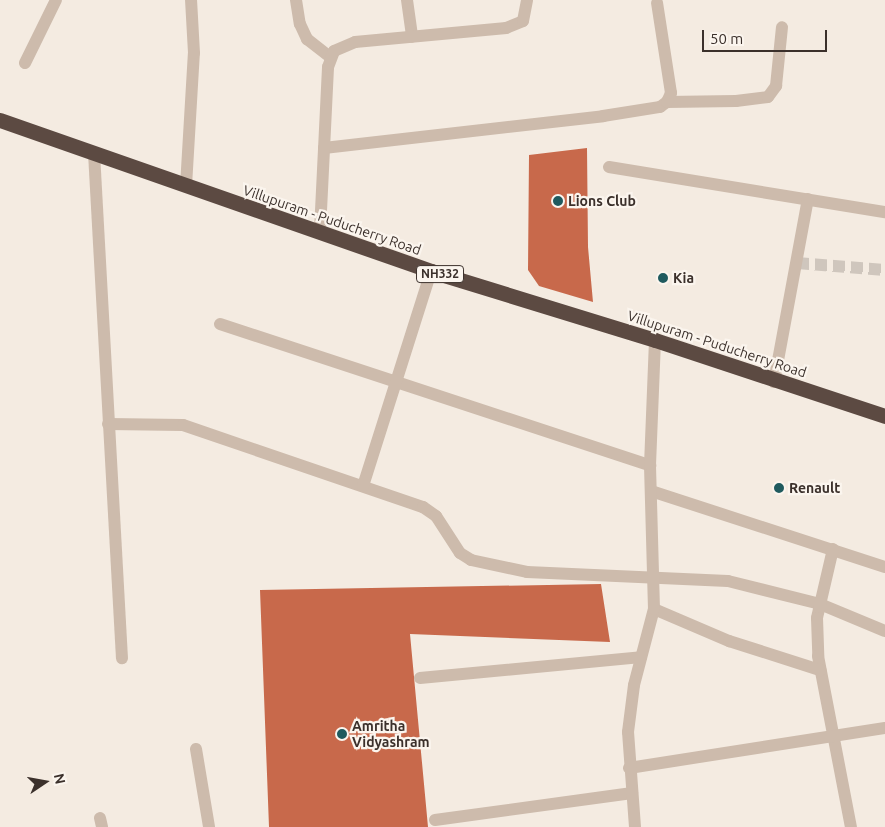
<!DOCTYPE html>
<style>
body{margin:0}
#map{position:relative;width:885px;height:827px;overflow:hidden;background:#f4ebe1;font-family:Ubuntu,sans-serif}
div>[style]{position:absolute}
.building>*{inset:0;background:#c8694b}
.minor-tunnel>*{height:12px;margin-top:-6px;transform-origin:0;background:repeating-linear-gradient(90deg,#cfc6bd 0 12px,transparent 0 18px)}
.minor>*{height:12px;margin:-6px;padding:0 6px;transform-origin:6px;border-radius:6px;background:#cdbbac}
.highway>*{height:15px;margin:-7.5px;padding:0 7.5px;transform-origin:7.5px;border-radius:7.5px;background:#5c4a42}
.dots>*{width:14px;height:14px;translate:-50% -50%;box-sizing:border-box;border:2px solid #fbf5ee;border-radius:50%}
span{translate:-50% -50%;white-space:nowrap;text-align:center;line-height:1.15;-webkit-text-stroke:4.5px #fbf5ee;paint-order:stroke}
.shield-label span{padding:1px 4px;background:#fbf5ee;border:1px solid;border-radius:4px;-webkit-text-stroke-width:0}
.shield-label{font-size:12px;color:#3b302b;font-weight:700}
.poi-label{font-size:14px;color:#3b302b;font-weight:700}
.left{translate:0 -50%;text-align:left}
.street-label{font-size:14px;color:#3b302b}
.north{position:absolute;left:20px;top:757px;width:50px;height:50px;-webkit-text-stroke:4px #fbf5ee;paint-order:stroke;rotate:78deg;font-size:14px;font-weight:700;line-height:20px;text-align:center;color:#3b302b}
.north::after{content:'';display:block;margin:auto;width:18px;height:22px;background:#3b302b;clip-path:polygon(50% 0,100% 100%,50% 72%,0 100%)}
.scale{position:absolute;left:702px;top:30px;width:125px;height:22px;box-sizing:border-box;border:2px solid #3b302b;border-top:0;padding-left:6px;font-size:15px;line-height:18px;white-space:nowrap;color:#3b302b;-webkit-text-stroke:4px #fbf5ee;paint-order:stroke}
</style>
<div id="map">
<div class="building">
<i style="clip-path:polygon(587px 148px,588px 247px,593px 302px,539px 286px,528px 270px,529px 155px)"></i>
<i style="clip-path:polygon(601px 584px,610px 642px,410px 634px,428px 827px,269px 827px,260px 590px)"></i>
</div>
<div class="minor-tunnel">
<i style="left:797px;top:263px;width:88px;rotate:4.5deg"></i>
</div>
<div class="minor">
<i style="left:296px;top:0;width:24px;rotate:81deg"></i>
<i style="left:300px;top:24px;width:17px;rotate:65deg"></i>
<i style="left:307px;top:39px;width:29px;rotate:38deg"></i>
<i style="left:407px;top:0;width:37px;rotate:82deg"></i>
<i style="left:25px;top:63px;width:70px;rotate:-63.8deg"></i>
<i style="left:667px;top:102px;width:69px;rotate:-0.8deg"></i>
<i style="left:736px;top:101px;width:32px;rotate:-7deg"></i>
<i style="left:768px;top:97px;width:14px;rotate:-54deg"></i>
<i style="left:776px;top:86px;width:59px;rotate:-84.2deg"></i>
<i style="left:324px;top:148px;width:281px;rotate:-6.5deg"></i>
<i style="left:603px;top:116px;width:58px;rotate:-9deg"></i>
<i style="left:660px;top:107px;width:9px;rotate:-36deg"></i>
<i style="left:667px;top:102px;width:10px;rotate:-66deg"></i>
<i style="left:671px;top:93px;width:91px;rotate:-98.8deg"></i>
<i style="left:94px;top:153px;width:506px;rotate:86.83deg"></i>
<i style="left:609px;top:167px;width:280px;rotate:9.3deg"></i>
<i style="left:186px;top:186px;width:133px;rotate:-86.6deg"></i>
<i style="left:194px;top:53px;width:53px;rotate:-93.2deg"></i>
<i style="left:320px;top:231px;width:164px;rotate:-87.2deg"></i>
<i style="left:328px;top:67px;width:17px;rotate:-69deg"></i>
<i style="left:334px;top:51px;width:23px;rotate:-23deg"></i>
<i style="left:355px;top:42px;width:152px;rotate:-5.3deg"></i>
<i style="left:506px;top:28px;width:18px;rotate:-22deg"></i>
<i style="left:523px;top:21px;width:21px;rotate:-79deg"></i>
<i style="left:220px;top:324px;width:453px;rotate:18.2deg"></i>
<i style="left:774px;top:382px;width:186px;rotate:-79.5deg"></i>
<i style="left:108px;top:424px;width:75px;rotate:0.8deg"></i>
<i style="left:183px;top:425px;width:254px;rotate:18.9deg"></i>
<i style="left:423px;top:507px;width:16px;rotate:35deg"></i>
<i style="left:436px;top:516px;width:44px;rotate:57deg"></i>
<i style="left:460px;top:553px;width:13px;rotate:32deg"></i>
<i style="left:471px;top:560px;width:57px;rotate:12.1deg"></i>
<i style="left:527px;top:572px;width:201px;rotate:2.6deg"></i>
<i style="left:728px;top:581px;width:95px;rotate:14deg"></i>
<i style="left:820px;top:604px;width:70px;rotate:22.6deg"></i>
<i style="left:363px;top:486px;width:225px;rotate:-72.4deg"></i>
<i style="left:651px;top:491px;width:246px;rotate:18deg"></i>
<i style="left:833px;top:549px;width:71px;rotate:103.1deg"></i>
<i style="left:817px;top:618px;width:38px;rotate:88deg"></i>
<i style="left:818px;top:656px;width:174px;rotate:79.1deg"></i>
<i style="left:654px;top:609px;width:82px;rotate:23.1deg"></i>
<i style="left:729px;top:641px;width:96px;rotate:17.7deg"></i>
<i style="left:420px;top:678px;width:222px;rotate:-5.4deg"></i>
<i style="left:196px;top:749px;width:79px;rotate:80.5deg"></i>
<i style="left:629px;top:768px;width:259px;rotate:-8.9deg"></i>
<i style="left:100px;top:818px;width:9px;rotate:77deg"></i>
<i style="left:435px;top:820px;width:199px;rotate:-7.8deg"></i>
<i style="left:635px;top:827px;width:95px;rotate:-94.2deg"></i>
<i style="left:628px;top:732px;width:47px;rotate:-82.7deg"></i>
<i style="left:634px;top:685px;width:79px;rotate:-75.3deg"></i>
<i style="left:654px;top:609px;width:144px;rotate:-91.6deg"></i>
<i style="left:650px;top:465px;width:125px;rotate:-87.7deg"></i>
</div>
<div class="highway">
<i style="left:0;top:120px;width:457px;rotate:19.3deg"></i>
<i style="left:431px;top:271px;width:234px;rotate:17.1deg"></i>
<i style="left:655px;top:340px;width:242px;rotate:18.3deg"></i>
</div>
<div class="dots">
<i style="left:558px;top:201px;background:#1f5a5e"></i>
<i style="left:663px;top:278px;background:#1f5a5e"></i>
<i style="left:779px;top:488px;background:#1f5a5e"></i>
<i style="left:342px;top:734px;background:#1f5a5e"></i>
</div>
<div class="shield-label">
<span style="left:440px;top:274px">NH332</span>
</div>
<div class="poi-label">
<span class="left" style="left:568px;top:201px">Lions Club</span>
<span class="left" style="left:673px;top:278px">Kia</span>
<span class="left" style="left:789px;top:488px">Renault</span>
<span class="left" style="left:352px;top:734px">Amritha<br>Vidyashram</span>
</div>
<div class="street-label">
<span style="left:332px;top:220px;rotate:19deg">Villupuram - Puducherry Road</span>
<span style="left:717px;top:344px;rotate:18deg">Villupuram - Puducherry Road</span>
</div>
<div class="north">N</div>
<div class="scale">50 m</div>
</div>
